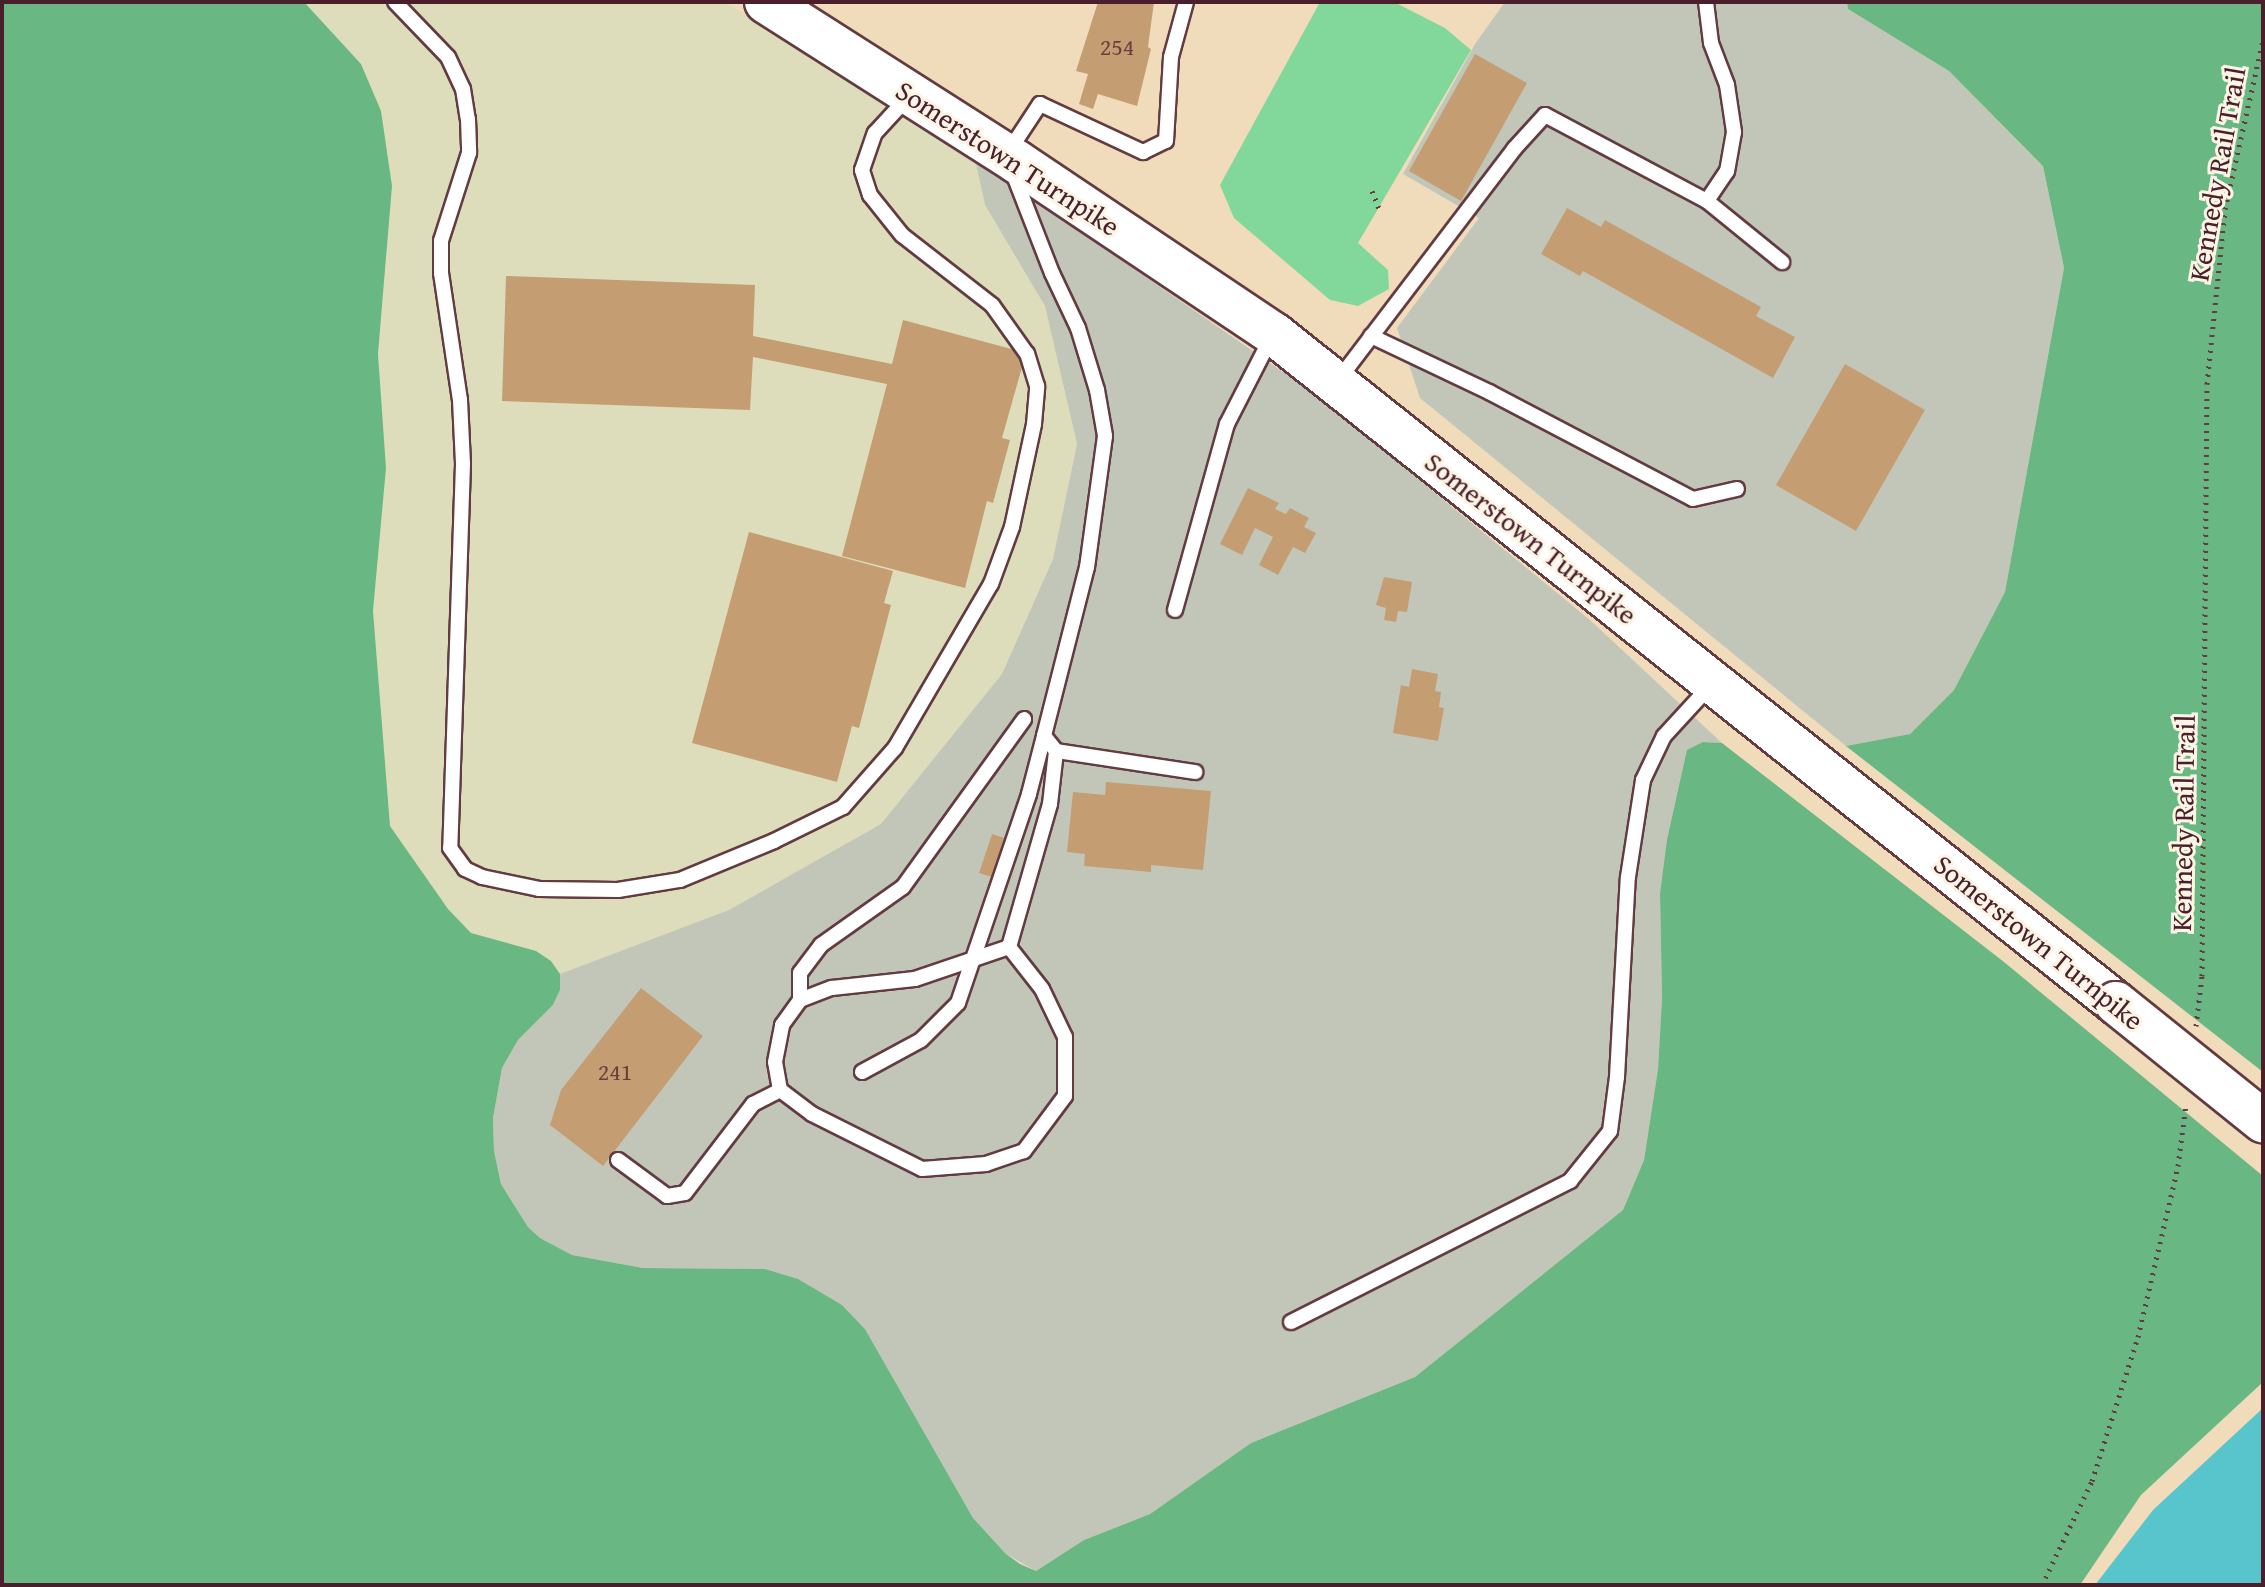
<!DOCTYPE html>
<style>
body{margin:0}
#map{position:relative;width:2265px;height:1587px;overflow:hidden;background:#f0dcbb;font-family:"Gentium Book Plus",serif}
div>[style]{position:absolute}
.built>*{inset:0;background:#ddddbc}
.industrial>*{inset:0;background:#c2c6b9}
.green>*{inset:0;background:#82d89b}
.forest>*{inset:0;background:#69b883}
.water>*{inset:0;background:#57c5cb}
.building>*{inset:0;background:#c49e72}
.path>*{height:5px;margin-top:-2.5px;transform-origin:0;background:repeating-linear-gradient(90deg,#633b41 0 2px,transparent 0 8px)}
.roads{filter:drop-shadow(2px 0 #633b41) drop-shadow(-2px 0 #633b41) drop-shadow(0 2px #633b41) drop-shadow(0 -2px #633b41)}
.service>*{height:14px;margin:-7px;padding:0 7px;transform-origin:7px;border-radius:7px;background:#fff}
.primary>*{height:42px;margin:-21px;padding:0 21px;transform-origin:21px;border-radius:21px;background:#fff}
.bridges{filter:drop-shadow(2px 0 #633b41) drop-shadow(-2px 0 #633b41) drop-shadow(0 2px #633b41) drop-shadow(0 -2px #633b41)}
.primary-bridge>*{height:42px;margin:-21px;padding:0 21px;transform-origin:21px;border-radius:21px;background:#fff}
span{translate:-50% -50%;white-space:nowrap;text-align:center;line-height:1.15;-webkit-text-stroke:6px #fcf5e5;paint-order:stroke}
.number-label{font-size:24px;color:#683f3d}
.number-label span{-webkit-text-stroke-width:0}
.street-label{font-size:28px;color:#4a1f2b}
.frame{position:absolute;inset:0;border:4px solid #4a1f2b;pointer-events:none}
</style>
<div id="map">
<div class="built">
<i style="clip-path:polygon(304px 2px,725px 2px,975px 159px,985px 205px,1045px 306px,1077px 444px,1053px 559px,1002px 674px,881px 824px,729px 910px,560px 974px,551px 961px,536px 952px,471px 933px,448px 909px,390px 826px,373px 611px,386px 468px,378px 354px,387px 255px)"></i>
</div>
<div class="industrial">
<i style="clip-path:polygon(1505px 2px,1847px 2px,1848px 9px,1949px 71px,2043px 166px,2064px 268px,2005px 592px,1954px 690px,1910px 734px,1846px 746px,1420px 398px,1397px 328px,1479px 218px,1403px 174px,1475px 44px)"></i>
<i style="clip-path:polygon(975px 159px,1312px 392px,1590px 620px,1722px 743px,1703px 742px,1660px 894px,1662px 998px,1658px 1069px,1644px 1160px,1623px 1210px,1415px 1377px,1251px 1443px,1150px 1514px,1084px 1540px,1036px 1571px,1006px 1554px,973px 1518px,865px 1329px,842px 1305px,765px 1269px,643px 1268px,572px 1255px,540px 1238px,528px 1227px,501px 1184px,494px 1151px,493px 1118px,502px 1068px,518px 1040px,553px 1005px,560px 990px,560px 974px,729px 910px,881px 824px,1002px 674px,1053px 559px,1077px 444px,1045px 306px,985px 205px)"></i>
</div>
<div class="green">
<i style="clip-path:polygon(1320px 2px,1394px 2px,1445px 28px,1471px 50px,1358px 243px,1388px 270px,1389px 289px,1358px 306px,1330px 300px,1234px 218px,1220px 185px)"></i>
</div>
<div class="forest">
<i style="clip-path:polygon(2px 2px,304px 2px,361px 64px,381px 111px,392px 186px,378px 354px,386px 468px,373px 611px,390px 826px,448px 909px,471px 933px,536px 951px,551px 961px,560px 974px,560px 990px,553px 1005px,518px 1040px,502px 1068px,493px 1118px,494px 1151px,501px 1184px,528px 1227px,540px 1238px,572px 1255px,643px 1268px,765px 1269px,798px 1279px,842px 1305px,865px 1329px,973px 1518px,1006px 1554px,1020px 1564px,1036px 1571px,1084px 1540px,1150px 1514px,1251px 1443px,1415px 1377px,1623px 1210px,1644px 1160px,1658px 1069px,1662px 998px,1660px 894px,1667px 840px,1687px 750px,1703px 742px,1722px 743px,2004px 962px,2263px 1176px,2263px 1382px,2141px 1495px,2080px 1585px,2px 1585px)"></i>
<i style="clip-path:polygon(1847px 2px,2263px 2px,2263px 1072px,1846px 746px,1910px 734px,1954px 690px,2005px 592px,2064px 268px,2043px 166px,1949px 71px,1848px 9px)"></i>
</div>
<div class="water">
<i style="clip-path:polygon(2263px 1408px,2263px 1585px,2095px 1585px,2153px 1510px)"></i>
</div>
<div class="building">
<i style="clip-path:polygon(1098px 2px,1154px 2px,1148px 47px,1151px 49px,1137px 106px,1098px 94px,1093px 109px,1079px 104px,1088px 74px,1076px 71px)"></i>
<i style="clip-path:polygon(1475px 54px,1527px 83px,1461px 201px,1409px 171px)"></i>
<i style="clip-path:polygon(1567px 208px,1601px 227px,1605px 220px,1761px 307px,1756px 316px,1795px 337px,1773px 378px,1583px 271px,1580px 276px,1541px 254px)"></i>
<i style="clip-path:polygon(506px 276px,755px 285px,753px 336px,892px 364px,903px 320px,1026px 353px,1002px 438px,1010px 440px,993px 503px,987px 501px,965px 588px,842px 556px,887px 384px,753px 357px,750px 410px,502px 401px)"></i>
<i style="clip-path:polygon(1845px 364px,1925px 410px,1856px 531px,1776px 485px)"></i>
<i style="clip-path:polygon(1248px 488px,1279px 503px,1275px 509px,1286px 514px,1290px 508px,1309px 518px,1304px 527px,1316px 533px,1305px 553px,1293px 547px,1278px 575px,1259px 565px,1273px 537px,1255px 528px,1242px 555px,1220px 544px)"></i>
<i style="clip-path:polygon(749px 532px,893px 571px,884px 603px,891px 605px,859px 728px,852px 726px,837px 782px,692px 743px)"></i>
<i style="clip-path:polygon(1384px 577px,1412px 582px,1407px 612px,1398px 611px,1396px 622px,1384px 620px,1386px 608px,1376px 605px)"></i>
<i style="clip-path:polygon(1412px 669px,1438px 674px,1435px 691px,1441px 692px,1439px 707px,1444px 708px,1438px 741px,1393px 733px,1401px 685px,1409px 687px)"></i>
<i style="clip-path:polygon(1106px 782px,1211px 791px,1203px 870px,1151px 865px,1151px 872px,1084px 866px,1085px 854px,1067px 852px,1073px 792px,1105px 795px)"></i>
<i style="clip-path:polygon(992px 834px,1004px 838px,992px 877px,979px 873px)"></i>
<i style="clip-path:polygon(641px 988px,703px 1036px,603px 1166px,550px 1125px,561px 1090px)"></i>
</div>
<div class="path">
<i style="left:1372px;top:191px;width:22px;rotate:68deg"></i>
<i style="left:2196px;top:1026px;width:50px;rotate:-83.2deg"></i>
<i style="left:2202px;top:976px;width:592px;rotate:-89.52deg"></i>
<i style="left:2207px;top:384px;width:176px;rotate:-84.1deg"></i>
<i style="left:2225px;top:209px;width:172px;rotate:-77.3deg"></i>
<i style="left:2042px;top:1585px;width:115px;rotate:-64.3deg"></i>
<i style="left:2092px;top:1481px;width:151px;rotate:-72.3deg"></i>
<i style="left:2138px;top:1337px;width:176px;rotate:-76.8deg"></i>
<i style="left:2178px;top:1166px;width:63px;rotate:-82.6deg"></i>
</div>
<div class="roads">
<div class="service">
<i style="left:395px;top:2px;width:76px;rotate:46.1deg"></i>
<i style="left:448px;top:57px;width:35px;rotate:65deg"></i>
<i style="left:463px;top:89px;width:30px;rotate:81deg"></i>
<i style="left:468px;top:119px;width:34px;rotate:88deg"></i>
<i style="left:469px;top:153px;width:92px;rotate:107.7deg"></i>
<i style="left:441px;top:241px;width:32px;rotate:90deg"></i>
<i style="left:441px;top:273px;width:128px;rotate:81.5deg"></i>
<i style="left:460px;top:400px;width:64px;rotate:87.3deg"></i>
<i style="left:463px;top:464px;width:384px;rotate:91.9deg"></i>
<i style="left:450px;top:848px;width:26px;rotate:54deg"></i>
<i style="left:465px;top:869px;width:19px;rotate:25deg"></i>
<i style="left:482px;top:877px;width:58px;rotate:11.9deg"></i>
<i style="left:539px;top:889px;width:79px;rotate:0.7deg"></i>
<i style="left:618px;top:890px;width:63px;rotate:-9.2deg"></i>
<i style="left:680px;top:880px;width:102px;rotate:-22.5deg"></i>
<i style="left:774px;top:841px;width:77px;rotate:-26.2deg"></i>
<i style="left:843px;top:807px;width:79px;rotate:-48.6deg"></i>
<i style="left:895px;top:748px;width:190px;rotate:-59.7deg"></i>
<i style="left:991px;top:584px;width:61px;rotate:-69.8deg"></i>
<i style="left:1012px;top:527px;width:105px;rotate:-77.9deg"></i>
<i style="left:1034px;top:424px;width:38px;rotate:-85deg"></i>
<i style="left:1037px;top:386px;width:34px;rotate:-107deg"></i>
<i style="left:1027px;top:354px;width:60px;rotate:-125.5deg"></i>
<i style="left:992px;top:305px;width:114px;rotate:-142.1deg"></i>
<i style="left:902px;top:235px;width:51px;rotate:-128.7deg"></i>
<i style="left:870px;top:195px;width:26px;rotate:-108deg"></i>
<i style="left:862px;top:170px;width:39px;rotate:-71deg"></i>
<i style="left:875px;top:133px;width:50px;rotate:-47.4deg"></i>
<i style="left:1706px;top:2px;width:41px;rotate:83deg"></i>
<i style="left:1711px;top:43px;width:45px;rotate:69.1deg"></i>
<i style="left:1727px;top:85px;width:48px;rotate:81.5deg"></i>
<i style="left:1734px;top:132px;width:40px;rotate:100deg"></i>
<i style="left:1727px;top:171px;width:36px;rotate:124deg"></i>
<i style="left:1007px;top:154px;width:60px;rotate:-56.6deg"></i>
<i style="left:1040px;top:104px;width:114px;rotate:25deg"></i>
<i style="left:1143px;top:152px;width:25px;rotate:-26deg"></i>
<i style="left:1166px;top:141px;width:84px;rotate:-86.6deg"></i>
<i style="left:1171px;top:57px;width:57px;rotate:-74.7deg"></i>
<i style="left:1013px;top:173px;width:107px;rotate:68.7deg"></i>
<i style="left:1052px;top:273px;width:61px;rotate:64.7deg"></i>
<i style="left:1078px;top:328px;width:65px;rotate:73deg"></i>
<i style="left:1097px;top:390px;width:47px;rotate:80.1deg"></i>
<i style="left:1105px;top:436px;width:132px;rotate:97.8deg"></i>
<i style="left:1087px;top:567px;width:174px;rotate:104.3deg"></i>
<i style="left:1044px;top:736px;width:19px;rotate:51deg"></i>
<i style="left:1056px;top:751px;width:141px;rotate:8.6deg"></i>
<i style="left:1371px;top:336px;width:131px;rotate:25.4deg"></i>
<i style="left:1489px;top:392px;width:230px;rotate:27.7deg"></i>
<i style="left:1693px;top:499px;width:45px;rotate:-12.8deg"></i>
<i style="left:1339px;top:379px;width:289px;rotate:-52.7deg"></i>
<i style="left:1514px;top:149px;width:46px;rotate:-47.6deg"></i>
<i style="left:1545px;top:115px;width:183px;rotate:28deg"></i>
<i style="left:1707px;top:201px;width:97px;rotate:39.1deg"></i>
<i style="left:1175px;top:610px;width:193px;rotate:-74.4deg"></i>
<i style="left:1227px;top:424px;width:97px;rotate:-62.9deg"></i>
<i style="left:1009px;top:947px;width:53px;rotate:51.8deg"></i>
<i style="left:1042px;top:989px;width:53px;rotate:64.4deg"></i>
<i style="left:1065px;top:1037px;width:59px;rotate:90deg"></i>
<i style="left:1065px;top:1096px;width:69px;rotate:126.7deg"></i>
<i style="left:1024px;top:1151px;width:40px;rotate:161.1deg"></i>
<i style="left:986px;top:1164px;width:64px;rotate:175.5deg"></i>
<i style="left:922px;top:1169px;width:123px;rotate:-153.4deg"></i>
<i style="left:812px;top:1114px;width:40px;rotate:-143deg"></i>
<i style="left:780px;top:1090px;width:28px;rotate:-100deg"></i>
<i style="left:775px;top:1062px;width:38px;rotate:-79deg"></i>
<i style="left:782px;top:1025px;width:31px;rotate:-54deg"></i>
<i style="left:800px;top:1000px;width:34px;rotate:-21deg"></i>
<i style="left:832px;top:988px;width:83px;rotate:-6.2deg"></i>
<i style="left:915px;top:979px;width:99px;rotate:-18.8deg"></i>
<i style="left:1009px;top:947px;width:149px;rotate:-74deg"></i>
<i style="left:1050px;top:804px;width:53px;rotate:-83.5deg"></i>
<i style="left:800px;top:1000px;width:27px;rotate:-90deg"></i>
<i style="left:800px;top:973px;width:35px;rotate:-53deg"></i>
<i style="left:821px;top:945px;width:100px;rotate:-35.3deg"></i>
<i style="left:903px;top:887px;width:207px;rotate:-54.2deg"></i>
<i style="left:862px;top:1072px;width:67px;rotate:-28.5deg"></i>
<i style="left:921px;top:1040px;width:52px;rotate:-45deg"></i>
<i style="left:958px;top:1003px;width:221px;rotate:-71.2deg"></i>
<i style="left:1029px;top:794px;width:60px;rotate:-75.5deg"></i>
<i style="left:618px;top:1160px;width:61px;rotate:36.3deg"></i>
<i style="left:667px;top:1196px;width:18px;rotate:-9deg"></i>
<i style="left:685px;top:1193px;width:112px;rotate:-52.6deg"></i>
<i style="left:753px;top:1104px;width:30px;rotate:-27deg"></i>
<i style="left:1291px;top:1322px;width:313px;rotate:-26.8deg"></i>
<i style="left:1570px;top:1181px;width:64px;rotate:-51.3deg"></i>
<i style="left:1610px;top:1131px;width:54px;rotate:-82.6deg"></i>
<i style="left:1617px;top:1077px;width:200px;rotate:-86.9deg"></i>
<i style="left:1628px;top:877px;width:98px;rotate:-81.2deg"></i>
<i style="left:1643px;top:780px;width:49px;rotate:-64.5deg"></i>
<i style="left:1664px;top:736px;width:68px;rotate:-47.4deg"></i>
</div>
<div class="primary">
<i style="left:766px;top:2px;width:298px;rotate:32.5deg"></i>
<i style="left:1017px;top:162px;width:309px;rotate:33.8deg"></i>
<i style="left:1274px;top:334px;width:1075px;rotate:38.47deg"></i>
</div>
</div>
<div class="bridges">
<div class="primary-bridge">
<i style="left:2116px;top:1003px;width:189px;rotate:38.8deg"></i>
</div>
</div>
<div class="number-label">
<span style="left:1117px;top:47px">254</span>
<span style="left:615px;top:1072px">241</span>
</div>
<div class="street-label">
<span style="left:1008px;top:158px;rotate:33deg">Somerstown Turnpike</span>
<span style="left:2217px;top:174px;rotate:-80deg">Kennedy Rail Trail</span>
<span style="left:1531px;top:538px;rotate:38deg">Somerstown Turnpike</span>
<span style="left:2183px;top:823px;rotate:-89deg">Kennedy Rail Trail</span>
<span style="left:2039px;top:942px;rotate:39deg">Somerstown Turnpike</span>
</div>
<div class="frame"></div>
</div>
